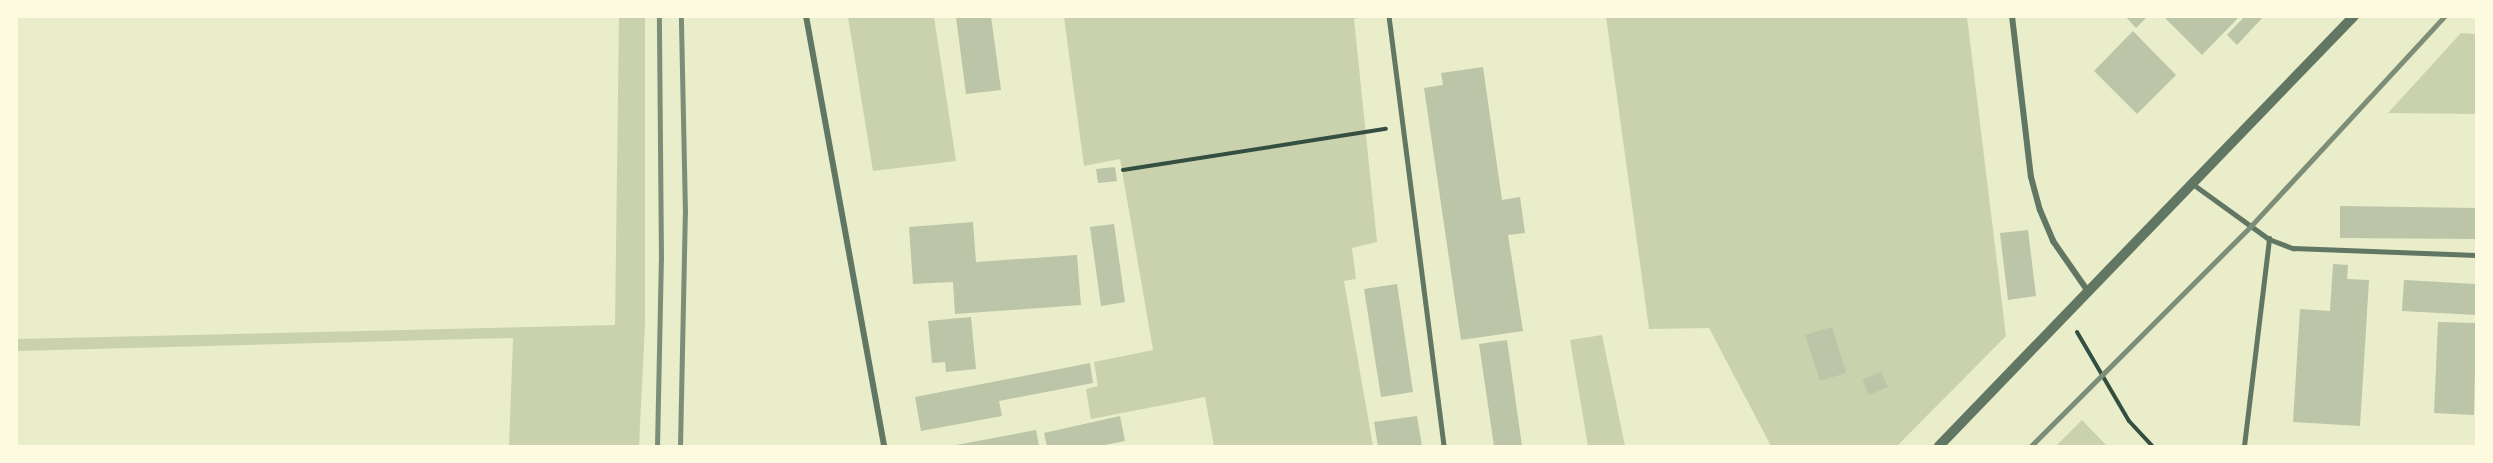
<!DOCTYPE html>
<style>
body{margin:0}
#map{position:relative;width:2493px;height:463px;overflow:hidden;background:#e9edc9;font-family:Georgia,serif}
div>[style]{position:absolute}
.green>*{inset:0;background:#cad2ad}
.building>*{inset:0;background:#bcc5a7}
.path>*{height:4px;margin:-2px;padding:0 2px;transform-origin:2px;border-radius:2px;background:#344e41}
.service>*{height:4.5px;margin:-2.25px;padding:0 2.25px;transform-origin:2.25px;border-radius:2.25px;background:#617663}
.minor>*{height:6px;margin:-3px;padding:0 3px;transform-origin:3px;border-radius:3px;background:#617663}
.tertiary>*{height:10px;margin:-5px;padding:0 5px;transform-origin:5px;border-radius:5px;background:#617663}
.rail>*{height:4.5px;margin:-2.25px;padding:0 2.25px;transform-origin:2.25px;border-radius:2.25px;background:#7c8e77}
span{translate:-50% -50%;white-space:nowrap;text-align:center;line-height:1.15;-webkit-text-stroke:4.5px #fefae0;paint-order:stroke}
.frame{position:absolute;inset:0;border:18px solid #fefae0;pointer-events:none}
</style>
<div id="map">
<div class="green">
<i style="clip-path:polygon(619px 17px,645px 17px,645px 324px,639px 446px,509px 446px,513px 338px,17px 351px,17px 339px,615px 325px)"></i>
<i style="clip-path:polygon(848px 17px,934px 17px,956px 161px,873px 171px)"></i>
<i style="clip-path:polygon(1064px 17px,1367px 17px,1354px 19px,1377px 242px,1352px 248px,1356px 279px,1344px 281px,1373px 446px,1214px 446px,1205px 397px,1091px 419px,1086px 389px,1098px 386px,1094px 362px,1153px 350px,1120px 159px,1084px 166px)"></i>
<i style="clip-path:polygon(1606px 17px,1967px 17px,2006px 336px,1897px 446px,1771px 446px,1709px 328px,1649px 329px)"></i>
<i style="clip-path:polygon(2461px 33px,2476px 34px,2476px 114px,2388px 113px)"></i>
<i style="clip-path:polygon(1602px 335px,1625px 446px,1588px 446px,1570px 340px)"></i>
<i style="clip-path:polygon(2082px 420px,2107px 446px,2056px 446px)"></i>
</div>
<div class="building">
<i style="clip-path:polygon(961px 16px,991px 16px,1001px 90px,966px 94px,956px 17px)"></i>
<i style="clip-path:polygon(2125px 16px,2148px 16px,2136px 28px)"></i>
<i style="clip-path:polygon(2163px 16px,2240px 16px,2202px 55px)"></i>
<i style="clip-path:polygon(2245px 16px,2264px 16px,2237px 45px,2227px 35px)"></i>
<i style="clip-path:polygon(2133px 31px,2176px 75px,2137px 114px,2094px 71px)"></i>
<i style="clip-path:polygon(1483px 67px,1502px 200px,1520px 197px,1525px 233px,1508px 235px,1523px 331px,1461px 340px,1424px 88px,1443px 85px,1441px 73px)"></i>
<i style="clip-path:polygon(1115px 167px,1117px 181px,1098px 183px,1096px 169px)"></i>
<i style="clip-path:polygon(2340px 206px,2476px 208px,2476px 239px,2340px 238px)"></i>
<i style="clip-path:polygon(973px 222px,976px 262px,1077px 255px,1081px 305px,955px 314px,953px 282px,913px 284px,909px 227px)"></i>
<i style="clip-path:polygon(1114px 224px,1125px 302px,1101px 306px,1090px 227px)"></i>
<i style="clip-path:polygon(2028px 230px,2036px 296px,2008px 300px,2000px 233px)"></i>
<i style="clip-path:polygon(2333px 264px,2348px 265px,2347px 279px,2369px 280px,2360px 426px,2293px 422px,2300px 309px,2330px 311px)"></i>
<i style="clip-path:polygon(2404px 280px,2476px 284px,2476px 315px,2402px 311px)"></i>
<i style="clip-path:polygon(1397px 284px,1413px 392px,1381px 397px,1364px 289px)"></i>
<i style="clip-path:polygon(971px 317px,976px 369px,946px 372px,945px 362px,932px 363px,928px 321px)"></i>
<i style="clip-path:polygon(2438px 322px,2476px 323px,2474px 415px,2434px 413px)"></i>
<i style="clip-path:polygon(1832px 327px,1846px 373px,1820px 381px,1805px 335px)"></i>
<i style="clip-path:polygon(1507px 340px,1522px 446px,1494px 446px,1479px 344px)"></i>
<i style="clip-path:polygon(1090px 363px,1093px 383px,999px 401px,1002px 416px,921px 431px,915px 397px)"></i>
<i style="clip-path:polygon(1881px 372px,1888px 387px,1869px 395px,1862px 380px)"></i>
<i style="clip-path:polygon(1120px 416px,1125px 441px,1100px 446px,1047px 446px,1044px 433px)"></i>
<i style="clip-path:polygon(1417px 416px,1422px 446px,1378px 446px,1374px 422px)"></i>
<i style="clip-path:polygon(1036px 430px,1039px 446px,956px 446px,956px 445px)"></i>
</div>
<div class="path">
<i style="left:1123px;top:170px;width:266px;rotate:-8.9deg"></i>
<i style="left:2077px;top:332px;width:103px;rotate:59.7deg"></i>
<i style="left:2129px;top:421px;width:34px;rotate:47deg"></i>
</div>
<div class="service">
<i style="left:1389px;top:16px;width:434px;rotate:82.7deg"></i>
<i style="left:2193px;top:184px;width:94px;rotate:35.9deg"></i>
<i style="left:2269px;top:239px;width:26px;rotate:21deg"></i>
<i style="left:2293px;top:248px;width:183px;rotate:2.2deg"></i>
<i style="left:2244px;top:446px;width:209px;rotate:-83.1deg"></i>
</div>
<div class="minor">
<i style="left:806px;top:16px;width:437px;rotate:79.7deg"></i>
<i style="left:2012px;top:16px;width:162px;rotate:83.3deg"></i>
<i style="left:2031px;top:177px;width:34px;rotate:75deg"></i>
<i style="left:2040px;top:210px;width:34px;rotate:67deg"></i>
<i style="left:2053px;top:241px;width:60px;rotate:55.2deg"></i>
</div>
<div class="tertiary">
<i style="left:1939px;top:446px;width:598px;rotate:-46.02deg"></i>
</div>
<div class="rail">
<i style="left:657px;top:446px;width:186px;rotate:-88.8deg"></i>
<i style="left:661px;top:260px;width:244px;rotate:-90.5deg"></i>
<i style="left:680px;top:446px;width:232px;rotate:-88.8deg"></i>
<i style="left:685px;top:214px;width:198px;rotate:-91.2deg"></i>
<i style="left:2031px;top:446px;width:311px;rotate:-45deg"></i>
<i style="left:2251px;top:226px;width:286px;rotate:-47.3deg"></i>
</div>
<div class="frame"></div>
</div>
